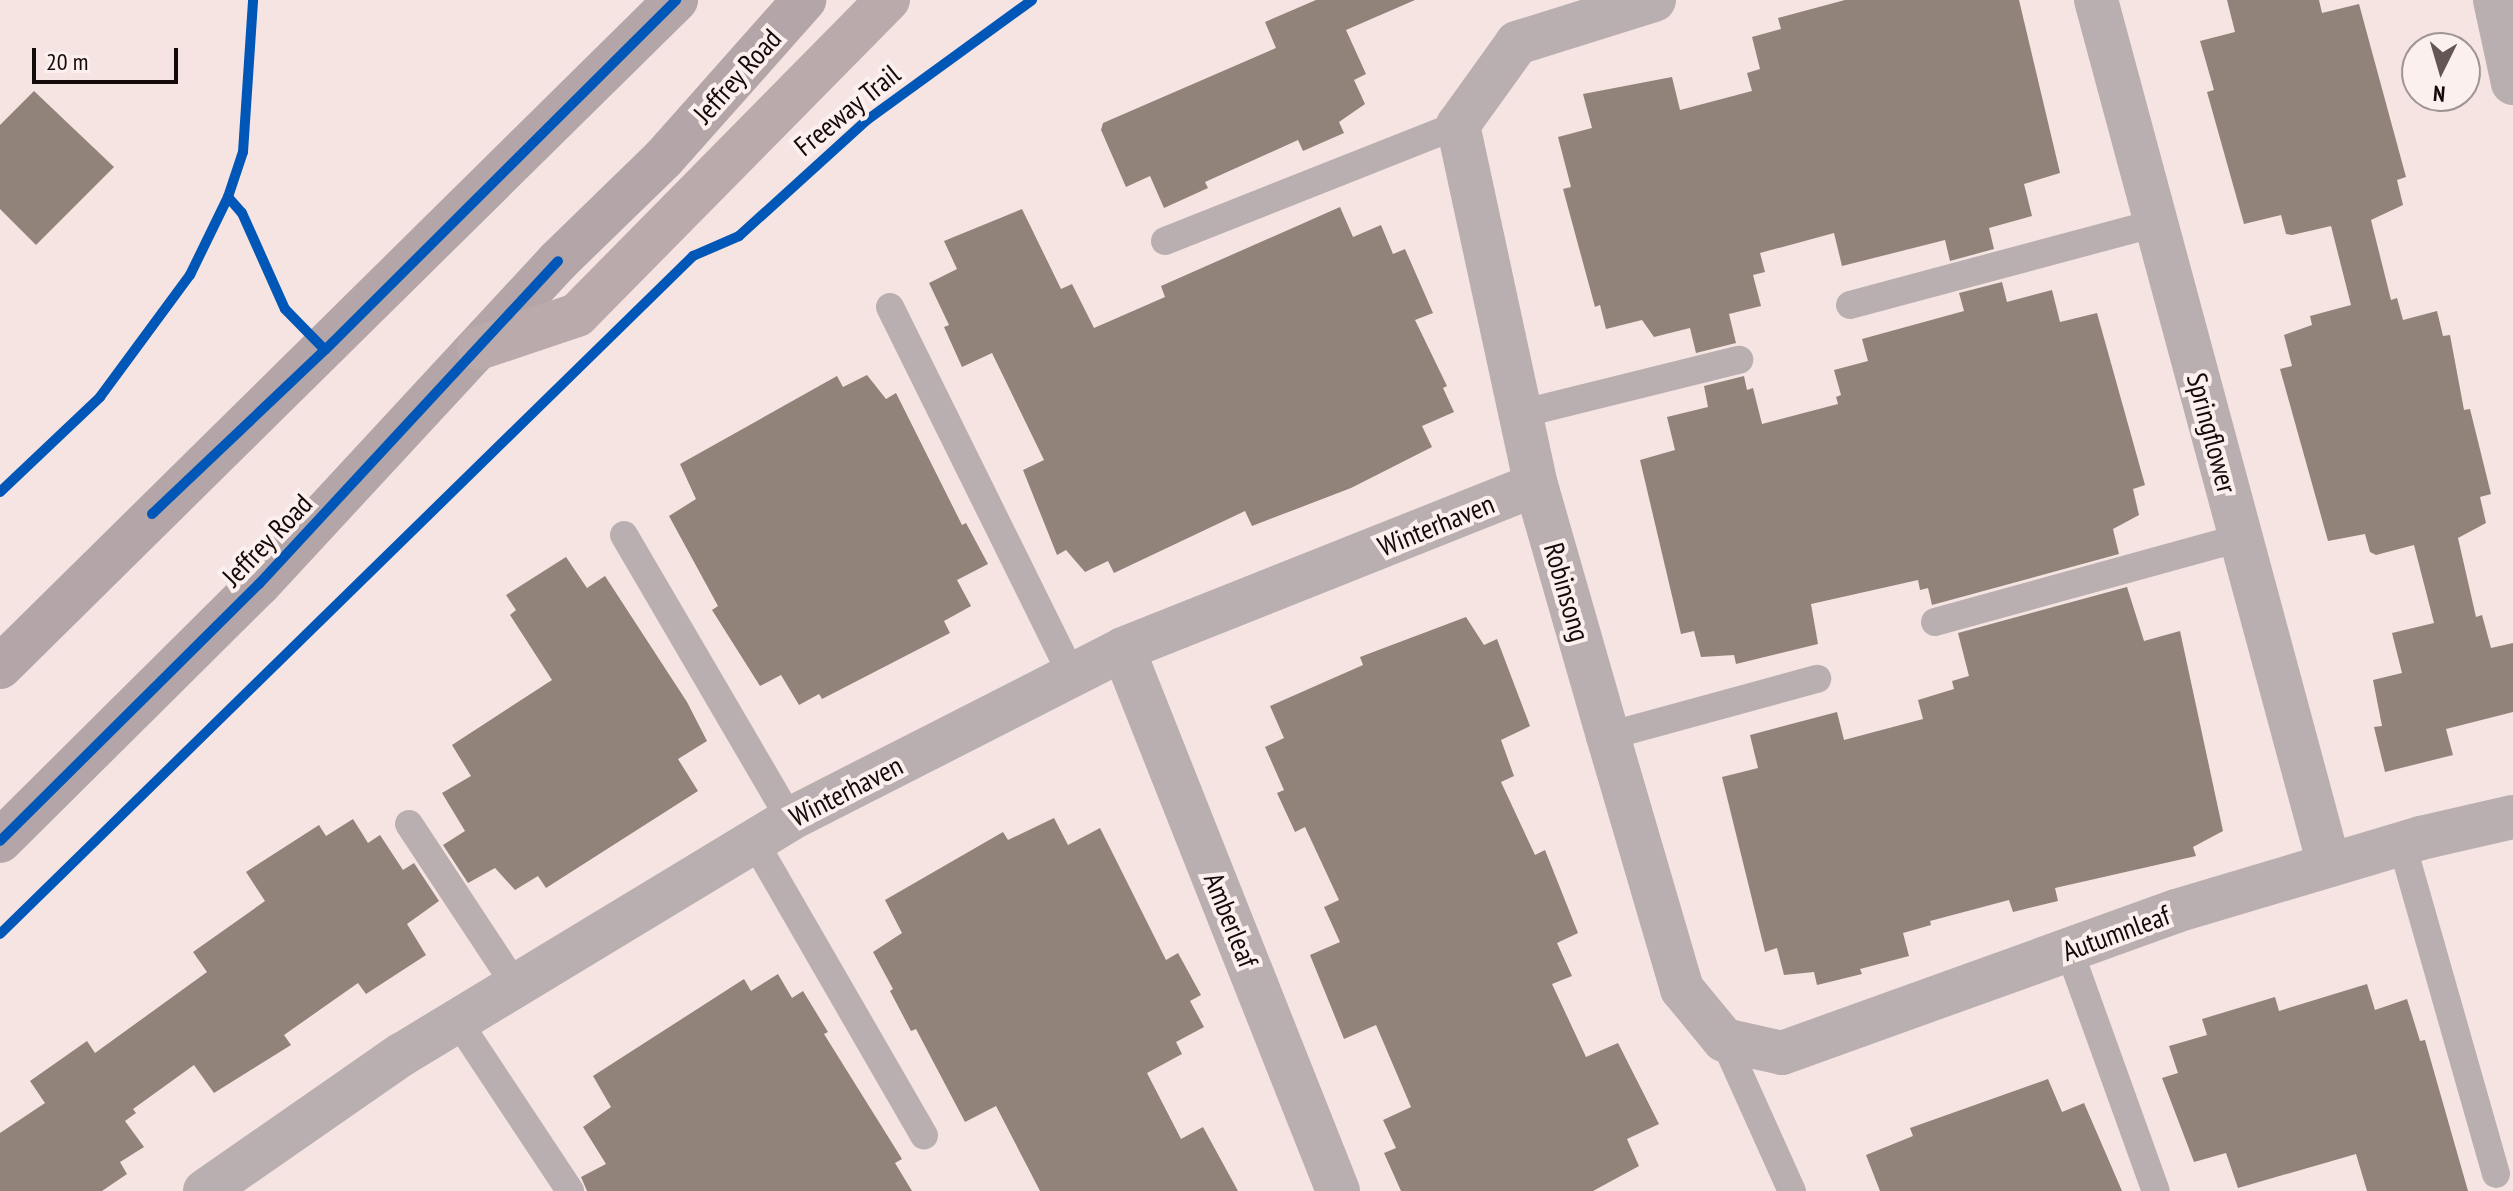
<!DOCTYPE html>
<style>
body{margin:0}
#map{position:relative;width:2513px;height:1191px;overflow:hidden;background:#f5e4e1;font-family:"PT Sans Narrow",sans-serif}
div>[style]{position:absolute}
.building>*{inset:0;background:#91827a}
.lane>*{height:28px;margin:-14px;padding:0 14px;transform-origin:14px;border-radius:14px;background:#b9aeb0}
.street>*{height:44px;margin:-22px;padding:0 22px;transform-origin:22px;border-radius:22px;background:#b9aeb0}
.primary>*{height:44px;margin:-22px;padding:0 22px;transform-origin:22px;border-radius:22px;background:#b4a6a8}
.highway>*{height:44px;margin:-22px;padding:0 22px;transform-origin:22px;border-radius:22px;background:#baaaab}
.cycleway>*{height:10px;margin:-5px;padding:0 5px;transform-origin:5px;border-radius:5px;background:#0057b8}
span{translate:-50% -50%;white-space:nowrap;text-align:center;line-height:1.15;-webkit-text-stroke:8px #fcf0ee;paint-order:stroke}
.street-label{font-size:28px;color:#140a09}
.north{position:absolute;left:2401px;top:32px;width:80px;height:80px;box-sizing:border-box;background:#fcf0ee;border:2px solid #9f9492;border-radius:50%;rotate:185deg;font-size:22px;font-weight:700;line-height:32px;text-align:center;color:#140a09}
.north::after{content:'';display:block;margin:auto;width:28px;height:36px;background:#635655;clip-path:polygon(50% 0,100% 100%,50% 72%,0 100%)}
.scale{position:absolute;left:32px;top:48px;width:146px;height:36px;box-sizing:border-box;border:4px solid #140a09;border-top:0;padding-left:10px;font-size:24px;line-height:28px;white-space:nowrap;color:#140a09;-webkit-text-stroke:6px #fcf0ee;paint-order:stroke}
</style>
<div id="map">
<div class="building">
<i style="clip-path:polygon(1316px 0,1415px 0,1346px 30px,1366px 74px,1354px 80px,1365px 104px,1339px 122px,1344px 133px,1303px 151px,1298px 140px,1205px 182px,1208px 188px,1164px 208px,1150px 176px,1126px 187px,1101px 130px,1103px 123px,1276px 48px,1265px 22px)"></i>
<i style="clip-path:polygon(1845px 0,2019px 0,2060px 173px,2024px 184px,2032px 216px,1989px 228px,1994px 249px,1950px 261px,1945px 240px,1842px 266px,1834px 233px,1760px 253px,1765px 272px,1753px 275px,1761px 306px,1729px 314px,1736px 343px,1696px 353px,1690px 328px,1654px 337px,1642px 320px,1606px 329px,1600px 305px,1595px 307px,1563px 189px,1571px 187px,1558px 137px,1592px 128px,1583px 94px,1672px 77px,1680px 110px,1752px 91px,1747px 73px,1760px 69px,1752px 37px,1781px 29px,1778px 18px)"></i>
<i style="clip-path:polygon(2227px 0,2319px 0,2322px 13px,2359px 4px,2406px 177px,2397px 180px,2403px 205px,2371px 220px,2391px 300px,2397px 298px,2403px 320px,2437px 311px,2443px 336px,2450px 335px,2464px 410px,2470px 409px,2491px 494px,2480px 497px,2486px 523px,2458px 538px,2476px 617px,2482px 615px,2491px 648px,2513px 643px,2513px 712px,2446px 729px,2453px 755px,2385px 772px,2374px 727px,2382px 726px,2373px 680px,2402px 673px,2392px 633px,2434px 623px,2414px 545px,2376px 555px,2370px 552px,2365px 534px,2328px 541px,2280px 369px,2292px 366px,2284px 335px,2312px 325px,2310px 316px,2351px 305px,2331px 226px,2292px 235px,2286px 234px,2281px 215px,2244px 224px,2207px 92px,2214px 90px,2200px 41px,2235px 32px)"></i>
<i style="clip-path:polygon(34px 91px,114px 167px,36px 245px,0 209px,0 125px)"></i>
<i style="clip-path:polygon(1340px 207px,1353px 237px,1381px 225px,1393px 254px,1405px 249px,1433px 313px,1415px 320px,1447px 386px,1443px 388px,1454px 412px,1422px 426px,1432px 447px,1351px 488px,1252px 526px,1245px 511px,1114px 573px,1108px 561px,1085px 572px,1066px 550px,1057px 555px,1023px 470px,1044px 460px,992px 353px,962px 367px,944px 327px,949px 325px,929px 283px,957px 269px,944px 241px,1022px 209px,1061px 289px,1072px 284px,1094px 328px,1165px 297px,1161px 286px)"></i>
<i style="clip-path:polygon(2002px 282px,2007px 302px,2052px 290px,2060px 322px,2097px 313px,2145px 485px,2133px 489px,2139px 515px,2113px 529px,2119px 554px,1932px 605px,1928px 588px,1920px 590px,1918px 580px,1811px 604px,1818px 644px,1736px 664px,1734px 655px,1701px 657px,1694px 631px,1681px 634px,1640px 460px,1675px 450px,1667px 417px,1708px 407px,1704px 386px,1744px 376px,1747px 390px,1753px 388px,1762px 424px,1838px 404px,1836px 397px,1841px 395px,1834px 370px,1868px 361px,1862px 339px,1964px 311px,1959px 293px)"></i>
<i style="clip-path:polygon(867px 375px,886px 399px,896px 393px,962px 525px,966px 523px,988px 564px,957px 580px,971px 606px,944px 621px,950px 633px,822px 699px,819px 694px,799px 705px,781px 675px,760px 686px,712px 610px,718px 606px,669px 516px,696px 499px,680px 464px,837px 376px,843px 387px)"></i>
<i style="clip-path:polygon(566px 557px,587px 588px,605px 576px,687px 702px,707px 741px,678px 759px,698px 791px,546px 888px,538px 876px,515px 890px,495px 868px,468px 883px,443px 845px,465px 831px,442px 793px,471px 776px,452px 745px,552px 680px,510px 615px,516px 610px,506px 595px)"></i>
<i style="clip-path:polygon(2127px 587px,2144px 641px,2180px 631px,2223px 831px,2193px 847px,2196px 856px,2055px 888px,2058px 901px,2013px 912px,2009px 900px,1930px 921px,1931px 925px,1903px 933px,1909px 956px,1860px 969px,1862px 974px,1817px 985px,1814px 972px,1784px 975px,1777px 948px,1765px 952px,1722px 777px,1758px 768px,1750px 735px,1837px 712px,1844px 740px,1923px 719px,1918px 700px,1954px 689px,1952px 681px,1969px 676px,1958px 633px)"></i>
<i style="clip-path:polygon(1466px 617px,1484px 645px,1497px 639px,1530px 726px,1501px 740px,1514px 776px,1501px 782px,1535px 855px,1545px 850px,1578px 933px,1557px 943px,1572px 976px,1552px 984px,1586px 1057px,1618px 1043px,1659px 1124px,1627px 1139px,1639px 1166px,1593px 1191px,1401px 1191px,1384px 1153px,1396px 1148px,1383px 1120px,1411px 1107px,1376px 1025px,1344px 1039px,1310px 955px,1340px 942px,1324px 907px,1339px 900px,1305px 827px,1295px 832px,1277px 793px,1284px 790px,1265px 747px,1284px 738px,1270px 706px,1363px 665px,1360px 657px)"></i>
<i style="clip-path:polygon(1054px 818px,1068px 845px,1100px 828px,1166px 960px,1178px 953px,1201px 995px,1190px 1001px,1204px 1027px,1176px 1042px,1182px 1054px,1147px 1073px,1181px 1139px,1203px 1127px,1238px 1191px,1040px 1191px,996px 1106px,965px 1122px,916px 1029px,911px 1031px,890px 991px,893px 989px,873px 952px,902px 933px,885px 900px,1003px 832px,1008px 840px)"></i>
<i style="clip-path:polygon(353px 819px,368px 843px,380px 835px,403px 870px,414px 863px,439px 901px,407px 924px,426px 955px,366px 994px,358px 983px,284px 1035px,291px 1045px,214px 1093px,194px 1065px,133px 1109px,136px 1113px,125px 1121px,144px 1147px,120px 1162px,127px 1174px,102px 1191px,0 1191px,0 1133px,45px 1103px,30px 1081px,87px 1041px,95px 1053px,207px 972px,193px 952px,265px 901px,246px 872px,319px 825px,326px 836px)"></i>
<i style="clip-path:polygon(778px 974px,792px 998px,803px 991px,828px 1032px,824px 1034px,902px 1159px,895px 1163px,912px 1191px,587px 1191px,581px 1177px,606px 1164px,583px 1127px,611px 1107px,593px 1076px,744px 979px,751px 991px)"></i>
<i style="clip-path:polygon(2367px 984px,2375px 1010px,2407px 999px,2420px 1041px,2425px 1040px,2468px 1191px,2367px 1191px,2356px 1154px,2238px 1188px,2226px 1153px,2194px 1162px,2162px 1078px,2178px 1073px,2169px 1046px,2207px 1035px,2202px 1019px,2275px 997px,2279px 1011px)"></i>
<i style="clip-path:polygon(2048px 1079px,2062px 1112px,2084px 1103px,2122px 1191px,1880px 1191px,1866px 1155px,1913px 1136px,1910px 1128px)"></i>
</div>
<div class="lane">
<i style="left:1165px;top:241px;width:315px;rotate:-21.6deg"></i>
<i style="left:1850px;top:305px;width:317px;rotate:-15deg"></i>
<i style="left:890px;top:307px;width:411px;rotate:63.7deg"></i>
<i style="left:1520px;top:414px;width:226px;rotate:-13.9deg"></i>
<i style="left:624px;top:535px;width:329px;rotate:59.7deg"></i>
<i style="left:1935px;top:622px;width:317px;rotate:-15.4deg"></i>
<i style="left:1608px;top:736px;width:217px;rotate:-15.3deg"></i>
<i style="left:409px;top:824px;width:193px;rotate:56.6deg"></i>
<i style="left:754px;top:841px;width:340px;rotate:60deg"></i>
<i style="left:2402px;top:844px;width:343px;rotate:74.1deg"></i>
<i style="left:2069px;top:950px;width:256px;rotate:70.2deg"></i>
<i style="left:457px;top:1020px;width:205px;rotate:56.5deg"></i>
<i style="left:1724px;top:1040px;width:166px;rotate:65.8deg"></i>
</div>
<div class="street">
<i style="left:1654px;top:0;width:144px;rotate:162.6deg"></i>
<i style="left:1517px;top:43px;width:101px;rotate:125.7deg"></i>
<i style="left:1458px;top:125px;width:368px;rotate:77.8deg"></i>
<i style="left:1536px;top:485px;width:261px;rotate:74deg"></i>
<i style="left:1608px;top:736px;width:264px;rotate:73.7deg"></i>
<i style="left:1682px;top:989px;width:66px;rotate:50.5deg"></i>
<i style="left:1724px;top:1040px;width:59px;rotate:12.6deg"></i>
<i style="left:1782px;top:1053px;width:419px;rotate:-19.8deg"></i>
<i style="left:2176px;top:911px;width:256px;rotate:-16.6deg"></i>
<i style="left:2421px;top:838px;width:94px;rotate:-12.9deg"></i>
<i style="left:2096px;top:0;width:896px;rotate:74.92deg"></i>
<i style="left:2495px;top:0;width:85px;rotate:77.8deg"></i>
<i style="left:1123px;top:649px;width:583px;rotate:68.36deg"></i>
<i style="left:205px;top:1191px;width:239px;rotate:-34.8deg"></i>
<i style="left:401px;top:1055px;width:455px;rotate:-31.2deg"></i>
<i style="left:790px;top:819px;width:374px;rotate:-27deg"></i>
<i style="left:1123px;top:649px;width:444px;rotate:-21.7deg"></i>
</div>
<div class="primary">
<i style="left:0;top:667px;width:950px;rotate:-44.62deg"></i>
<i style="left:0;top:841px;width:365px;rotate:-44.8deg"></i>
<i style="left:259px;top:584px;width:440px;rotate:-47.2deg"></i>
<i style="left:558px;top:261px;width:146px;rotate:-44.2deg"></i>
<i style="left:663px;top:159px;width:213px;rotate:-48.4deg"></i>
</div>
<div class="highway">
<i style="left:479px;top:348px;width:103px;rotate:-18.6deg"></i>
<i style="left:577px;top:315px;width:443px;rotate:-45.4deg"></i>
</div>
<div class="cycleway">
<i style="left:228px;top:197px;width:21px;rotate:49deg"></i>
<i style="left:242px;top:213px;width:105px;rotate:65.9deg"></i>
<i style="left:285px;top:309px;width:57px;rotate:45.7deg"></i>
<i style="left:0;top:492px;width:138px;rotate:-43.5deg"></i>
<i style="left:100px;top:397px;width:152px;rotate:-53.6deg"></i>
<i style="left:190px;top:275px;width:87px;rotate:-64deg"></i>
<i style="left:228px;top:197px;width:47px;rotate:-71.6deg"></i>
<i style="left:243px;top:152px;width:152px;rotate:-86.2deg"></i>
<i style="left:152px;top:514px;width:238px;rotate:-43.5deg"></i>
<i style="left:325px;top:350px;width:496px;rotate:-44.9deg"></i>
<i style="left:0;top:841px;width:365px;rotate:-44.8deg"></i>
<i style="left:259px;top:584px;width:440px;rotate:-47.2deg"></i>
<i style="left:0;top:934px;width:970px;rotate:-44.37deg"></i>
<i style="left:693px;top:256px;width:50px;rotate:-23.5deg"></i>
<i style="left:739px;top:236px;width:173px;rotate:-42.2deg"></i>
<i style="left:867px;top:120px;width:204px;rotate:-36deg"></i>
</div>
<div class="street-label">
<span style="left:737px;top:76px;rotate:-48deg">Jeffrey Road</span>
<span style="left:847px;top:110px;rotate:-39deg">Freeway Trail</span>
<span style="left:2212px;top:433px;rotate:75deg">Springflower</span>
<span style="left:1436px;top:525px;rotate:-22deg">Winterhaven</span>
<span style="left:267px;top:540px;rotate:-46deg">Jeffrey Road</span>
<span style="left:1567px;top:592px;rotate:74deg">Robinsong</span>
<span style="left:846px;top:791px;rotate:-27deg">Winterhaven</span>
<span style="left:1231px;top:920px;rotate:68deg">Amberleaf</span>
<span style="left:2116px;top:933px;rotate:-20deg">Autumnleaf</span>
</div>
<div class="north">N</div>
<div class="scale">20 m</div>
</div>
